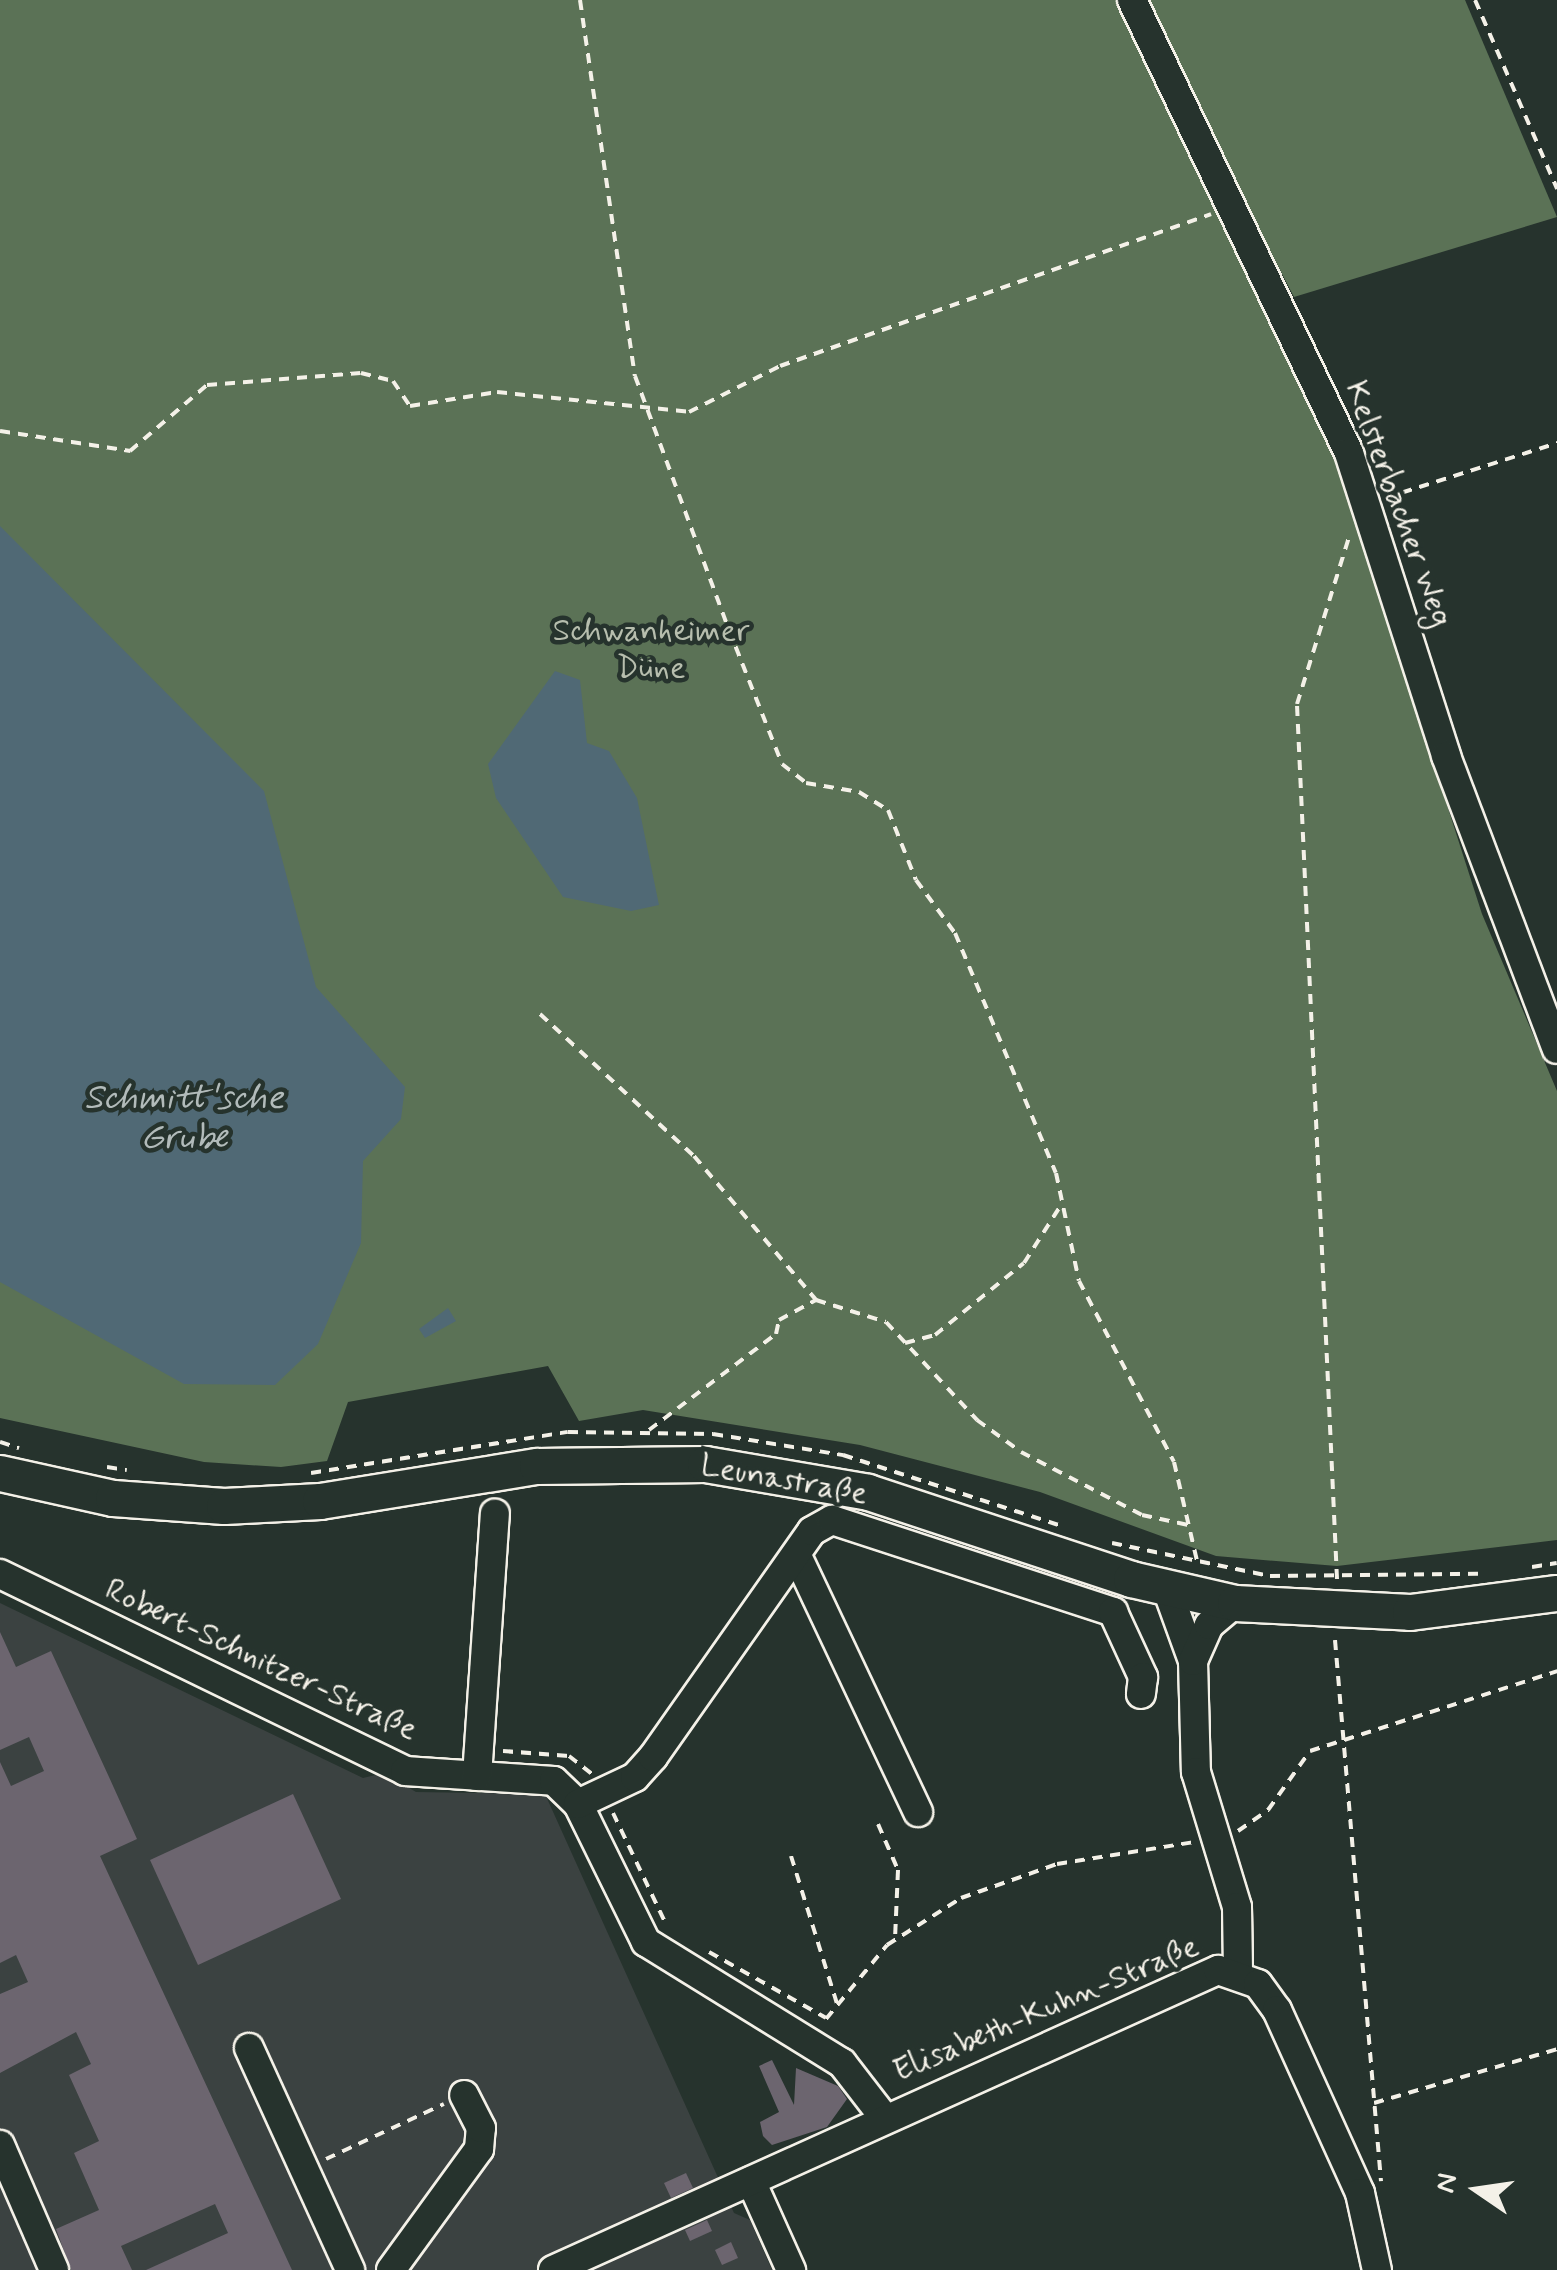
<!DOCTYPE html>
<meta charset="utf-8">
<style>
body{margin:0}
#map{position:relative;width:1557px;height:2270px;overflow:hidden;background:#26332d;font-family:Mynerve,sans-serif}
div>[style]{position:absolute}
.built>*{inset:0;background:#3b4241}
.green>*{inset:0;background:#5b7256}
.water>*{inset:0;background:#506975}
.building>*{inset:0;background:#6c656f}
.path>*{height:4px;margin-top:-2px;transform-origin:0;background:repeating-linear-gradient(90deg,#f4f1e8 0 10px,transparent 0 18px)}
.roads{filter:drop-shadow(2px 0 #f4f1e8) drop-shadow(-2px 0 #f4f1e8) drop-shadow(0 2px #f4f1e8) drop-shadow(0 -2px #f4f1e8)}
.minor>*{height:28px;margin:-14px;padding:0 14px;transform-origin:14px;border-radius:14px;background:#26332d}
.major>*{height:35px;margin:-17.5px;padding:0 17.5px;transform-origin:17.5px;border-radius:17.5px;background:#26332d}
span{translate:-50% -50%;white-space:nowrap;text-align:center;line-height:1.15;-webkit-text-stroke:9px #26332d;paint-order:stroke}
.street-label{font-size:32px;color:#f4f1e8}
.park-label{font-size:32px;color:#b7beae}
.water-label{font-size:35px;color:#b2bbba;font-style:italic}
.north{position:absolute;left:1427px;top:2140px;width:100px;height:100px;-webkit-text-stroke:8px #26332d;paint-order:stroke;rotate:283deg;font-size:28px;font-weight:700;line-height:40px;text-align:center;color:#f4f1e8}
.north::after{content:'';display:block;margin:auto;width:35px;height:45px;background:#f4f1e8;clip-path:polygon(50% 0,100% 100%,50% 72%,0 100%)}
</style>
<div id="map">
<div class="built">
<i style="clip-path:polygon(0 1603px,363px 1778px,384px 1773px,416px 1792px,545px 1794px,734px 2213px,750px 2220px,772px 2270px,0 2270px)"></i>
</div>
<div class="green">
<i style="clip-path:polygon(0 0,1117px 0,1333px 450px,1482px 914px,1557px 1091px,1557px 1540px,1337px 1566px,1216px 1556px,1040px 1492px,860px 1445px,643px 1410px,579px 1421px,548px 1366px,348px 1402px,327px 1461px,281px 1467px,204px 1462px,0 1418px)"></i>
<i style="clip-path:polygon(1140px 0,1465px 0,1557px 217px,1294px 297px)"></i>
</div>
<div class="water">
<i style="clip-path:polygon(0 526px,264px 791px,316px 987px,405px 1087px,401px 1119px,363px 1161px,361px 1243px,318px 1344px,275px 1385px,184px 1384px,0 1282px)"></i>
<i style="clip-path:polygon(555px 671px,580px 680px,587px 743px,609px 751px,637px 798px,659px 905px,631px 911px,563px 897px,496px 798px,488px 764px)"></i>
<i style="clip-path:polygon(448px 1308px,456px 1321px,425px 1338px,419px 1329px)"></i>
</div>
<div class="building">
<i style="clip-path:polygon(0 1632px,16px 1667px,51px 1651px,109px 1777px,137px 1839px,100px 1856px,292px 2270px,146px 2270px,228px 2233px,215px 2204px,121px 2246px,132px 2270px,71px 2270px,56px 2229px,99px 2210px,74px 2153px,99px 2141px,69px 2075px,91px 2064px,76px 2032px,0 2073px,0 1994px,28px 1982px,16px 1955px,0 1963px,0 1762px,11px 1786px,44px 1771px,29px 1737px,0 1750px)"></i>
<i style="clip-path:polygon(293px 1794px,341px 1899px,198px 1965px,150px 1860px)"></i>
<i style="clip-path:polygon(772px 2060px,794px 2105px,796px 2068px,838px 2086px,847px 2099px,827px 2127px,772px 2145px,763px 2136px,760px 2122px,779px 2112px,759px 2066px)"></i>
<i style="clip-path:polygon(686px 2173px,693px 2188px,671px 2198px,664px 2183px)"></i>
<i style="clip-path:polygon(707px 2220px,712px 2231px,690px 2241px,685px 2230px)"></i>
<i style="clip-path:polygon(731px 2242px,738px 2258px,722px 2265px,715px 2250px)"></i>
</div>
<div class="path">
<i style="left:580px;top:0;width:380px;rotate:81.7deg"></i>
<i style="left:635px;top:376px;width:271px;rotate:69.7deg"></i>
<i style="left:729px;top:630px;width:144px;rotate:68.4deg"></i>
<i style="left:782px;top:764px;width:31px;rotate:38deg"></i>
<i style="left:806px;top:783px;width:54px;rotate:9.6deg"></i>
<i style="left:859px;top:792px;width:34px;rotate:32deg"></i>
<i style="left:888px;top:810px;width:75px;rotate:68.2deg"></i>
<i style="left:916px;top:880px;width:66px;rotate:53.7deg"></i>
<i style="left:955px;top:933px;width:260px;rotate:67.2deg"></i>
<i style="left:1056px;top:1173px;width:110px;rotate:78deg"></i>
<i style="left:1079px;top:1281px;width:204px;rotate:62.3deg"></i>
<i style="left:1174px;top:1462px;width:106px;rotate:76.9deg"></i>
<i style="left:1475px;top:0;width:206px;rotate:66.5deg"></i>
<i style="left:0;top:431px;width:132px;rotate:8.7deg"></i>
<i style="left:130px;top:451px;width:101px;rotate:-40.6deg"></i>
<i style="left:207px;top:385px;width:154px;rotate:-4.5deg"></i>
<i style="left:361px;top:373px;width:33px;rotate:14deg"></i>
<i style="left:393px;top:381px;width:30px;rotate:56deg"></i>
<i style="left:410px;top:406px;width:88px;rotate:-9.1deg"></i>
<i style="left:497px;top:392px;width:193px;rotate:5.9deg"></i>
<i style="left:689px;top:412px;width:102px;rotate:-26.8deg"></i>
<i style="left:780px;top:366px;width:457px;rotate:-19.4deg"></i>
<i style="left:1385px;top:498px;width:181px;rotate:-17.7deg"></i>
<i style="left:540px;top:1014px;width:209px;rotate:42.7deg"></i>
<i style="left:694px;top:1156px;width:189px;rotate:49.7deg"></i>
<i style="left:816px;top:1300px;width:73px;rotate:17.4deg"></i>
<i style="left:886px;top:1322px;width:134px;rotate:47.1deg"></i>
<i style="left:977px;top:1420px;width:54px;rotate:36deg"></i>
<i style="left:1021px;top:1452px;width:136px;rotate:27.5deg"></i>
<i style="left:1142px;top:1515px;width:52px;rotate:12.2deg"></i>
<i style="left:905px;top:1343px;width:31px;rotate:-15deg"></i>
<i style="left:935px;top:1335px;width:114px;rotate:-39deg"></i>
<i style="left:1024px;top:1263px;width:69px;rotate:-57.5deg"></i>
<i style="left:649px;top:1430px;width:159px;rotate:-37.1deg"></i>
<i style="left:776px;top:1334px;width:14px;rotate:-78deg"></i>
<i style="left:779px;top:1320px;width:42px;rotate:-28.4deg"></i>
<i style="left:0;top:1442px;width:20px;rotate:18deg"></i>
<i style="left:107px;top:1467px;width:20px;rotate:9deg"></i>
<i style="left:311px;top:1473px;width:260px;rotate:-9.1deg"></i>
<i style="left:568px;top:1432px;width:145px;rotate:0.8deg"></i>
<i style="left:713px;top:1434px;width:132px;rotate:9.2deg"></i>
<i style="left:843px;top:1455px;width:233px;rotate:18deg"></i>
<i style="left:1112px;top:1543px;width:161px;rotate:11.8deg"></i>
<i style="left:1270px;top:1576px;width:208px;rotate:-0.6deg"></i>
<i style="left:1532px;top:1567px;width:25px;rotate:-9deg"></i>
<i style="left:1337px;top:1579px;width:876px;rotate:-92.62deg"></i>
<i style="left:1297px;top:704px;width:178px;rotate:-72.7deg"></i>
<i style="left:1335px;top:1640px;width:543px;rotate:85.14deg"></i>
<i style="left:503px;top:1751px;width:66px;rotate:4.3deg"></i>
<i style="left:569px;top:1756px;width:29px;rotate:38deg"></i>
<i style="left:613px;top:1813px;width:125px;rotate:64.5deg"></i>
<i style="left:878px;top:1824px;width:50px;rotate:66.5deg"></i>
<i style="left:898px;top:1870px;width:68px;rotate:92.5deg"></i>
<i style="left:1238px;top:1831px;width:37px;rotate:-35deg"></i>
<i style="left:1268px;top:1810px;width:72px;rotate:-54.6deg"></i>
<i style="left:1310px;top:1751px;width:260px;rotate:-17.9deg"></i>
<i style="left:791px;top:1856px;width:155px;rotate:72.7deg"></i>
<i style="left:709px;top:1952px;width:134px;rotate:29.4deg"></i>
<i style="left:826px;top:2019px;width:96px;rotate:-50.5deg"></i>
<i style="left:887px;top:1945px;width:88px;rotate:-32.4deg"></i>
<i style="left:961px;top:1898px;width:102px;rotate:-19.5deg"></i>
<i style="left:1057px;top:1864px;width:140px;rotate:-9.1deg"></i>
<i style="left:1374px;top:2103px;width:191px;rotate:-16.4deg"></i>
<i style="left:326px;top:2159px;width:130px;rotate:-25deg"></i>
</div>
<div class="roads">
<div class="minor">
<i style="left:1132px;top:0;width:502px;rotate:64.4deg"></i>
<i style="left:1349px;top:453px;width:318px;rotate:72.2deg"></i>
<i style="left:1446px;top:756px;width:313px;rotate:69.3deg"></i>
<i style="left:798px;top:1558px;width:281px;rotate:64.7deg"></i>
<i style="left:0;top:1574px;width:450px;rotate:25.9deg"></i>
<i style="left:405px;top:1771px;width:149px;rotate:3.8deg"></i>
<i style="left:554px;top:1781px;width:33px;rotate:44deg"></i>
<i style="left:578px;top:1804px;width:154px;rotate:63.8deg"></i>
<i style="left:646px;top:1942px;width:230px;rotate:31.7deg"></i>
<i style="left:842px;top:2063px;width:67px;rotate:52.3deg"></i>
<i style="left:1167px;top:1589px;width:77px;rotate:70.1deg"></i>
<i style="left:1193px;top:1661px;width:111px;rotate:88.5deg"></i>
<i style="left:1196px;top:1772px;width:141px;rotate:73.1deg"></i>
<i style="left:1237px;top:1907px;width:66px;rotate:89.1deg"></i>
<i style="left:1193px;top:1661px;width:39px;rotate:-66deg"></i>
<i style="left:1209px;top:1625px;width:34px;rotate:-40deg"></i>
<i style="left:477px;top:1776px;width:263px;rotate:-86.1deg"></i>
<i style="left:578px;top:1804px;width:63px;rotate:-25.3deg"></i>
<i style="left:635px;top:1777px;width:27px;rotate:-48deg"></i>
<i style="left:653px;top:1757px;width:276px;rotate:-54.9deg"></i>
<i style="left:812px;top:1531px;width:23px;rotate:-29deg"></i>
<i style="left:832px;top:1520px;width:296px;rotate:18.1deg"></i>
<i style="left:1113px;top:1612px;width:72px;rotate:65.2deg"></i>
<i style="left:1143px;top:1677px;width:17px;rotate:97deg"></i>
<i style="left:249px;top:2048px;width:244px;rotate:65.5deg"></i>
<i style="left:0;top:2145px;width:136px;rotate:66.6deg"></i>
<i style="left:751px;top:2181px;width:98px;rotate:65.8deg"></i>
<i style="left:391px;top:2270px;width:150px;rotate:-54deg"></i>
<i style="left:479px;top:2149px;width:21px;rotate:-85deg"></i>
<i style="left:481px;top:2128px;width:37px;rotate:-117deg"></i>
<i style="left:553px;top:2270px;width:730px;rotate:-24.28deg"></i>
<i style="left:1218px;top:1970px;width:42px;rotate:19.3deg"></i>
<i style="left:1258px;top:1984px;width:32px;rotate:54deg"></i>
<i style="left:1277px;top:2010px;width:201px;rotate:65.6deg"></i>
<i style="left:1360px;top:2193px;width:79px;rotate:77.6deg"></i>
</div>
<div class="major">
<i style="left:0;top:1473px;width:116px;rotate:12.5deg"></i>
<i style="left:113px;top:1498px;width:111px;rotate:4.1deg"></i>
<i style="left:224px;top:1506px;width:96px;rotate:-3deg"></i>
<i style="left:320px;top:1501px;width:220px;rotate:-9.2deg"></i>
<i style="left:537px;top:1466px;width:168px;rotate:-0.7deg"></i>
<i style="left:705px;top:1464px;width:165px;rotate:9.7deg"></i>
<i style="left:868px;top:1492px;width:277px;rotate:18.3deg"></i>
<i style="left:1131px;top:1579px;width:107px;rotate:13deg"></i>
<i style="left:1235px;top:1603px;width:175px;rotate:2.9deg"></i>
<i style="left:1410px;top:1612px;width:148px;rotate:-7.4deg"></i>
</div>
</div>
<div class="street-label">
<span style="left:1398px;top:504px;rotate:70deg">Kelsterbacher Weg</span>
<span style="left:784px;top:1480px;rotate:10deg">Leunastraße</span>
<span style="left:261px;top:1660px;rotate:25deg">Robert-Schnitzer-Straße</span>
<span style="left:1046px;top:2009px;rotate:-23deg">Elisabeth-Kuhn-Straße</span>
</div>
<div class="park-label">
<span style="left:651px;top:650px">Schwanheimer<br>Düne</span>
</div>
<div class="water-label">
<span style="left:184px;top:1118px">Schmitt'sche<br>Grube</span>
</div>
<div class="north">N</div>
</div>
